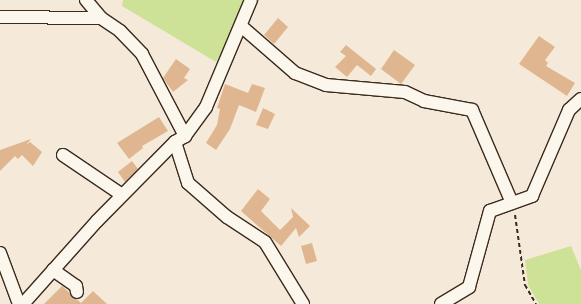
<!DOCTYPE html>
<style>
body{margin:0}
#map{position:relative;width:581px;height:304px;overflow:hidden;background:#f5ead9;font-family:"Playpen Sans",sans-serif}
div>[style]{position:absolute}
.green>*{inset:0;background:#cde297}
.building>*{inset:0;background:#dfb68f}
.path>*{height:2px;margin-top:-1px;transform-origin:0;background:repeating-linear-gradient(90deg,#3b2a1e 0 4px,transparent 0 7px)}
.roads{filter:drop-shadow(1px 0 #3b2a1e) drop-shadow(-1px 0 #3b2a1e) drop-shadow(0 1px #3b2a1e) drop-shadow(0 -1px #3b2a1e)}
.minor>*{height:12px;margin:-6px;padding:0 6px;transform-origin:6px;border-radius:6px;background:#fbf7ec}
span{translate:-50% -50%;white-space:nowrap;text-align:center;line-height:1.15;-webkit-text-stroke:4px #fbf7ec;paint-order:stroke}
</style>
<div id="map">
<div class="green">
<i style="clip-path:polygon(123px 0,251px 0,216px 62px,122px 6px)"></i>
<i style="clip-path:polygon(571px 246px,581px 270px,581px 304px,539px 304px,528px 285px,525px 260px)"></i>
</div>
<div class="building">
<i style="clip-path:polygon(278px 18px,288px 27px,274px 44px,264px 35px)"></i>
<i style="clip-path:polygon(539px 36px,555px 47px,545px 60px,548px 63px,546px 66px,575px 83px,567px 96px,519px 64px)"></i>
<i style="clip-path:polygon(346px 45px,376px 69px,371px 76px,357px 65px,347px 77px,335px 67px,346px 56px,340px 52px)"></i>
<i style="clip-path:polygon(394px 50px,415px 65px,401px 84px,381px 69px)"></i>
<i style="clip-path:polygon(176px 59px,190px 69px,184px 78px,188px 80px,173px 92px,163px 78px)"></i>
<i style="clip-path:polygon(225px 84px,248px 93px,252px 84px,265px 88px,256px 112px,239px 105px,230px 129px,216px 150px,206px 143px,217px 125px,220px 109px,217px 108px)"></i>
<i style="clip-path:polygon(263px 108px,275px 114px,268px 129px,256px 125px)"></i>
<i style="clip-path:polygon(159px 117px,168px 131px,142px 146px,143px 148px,129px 159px,117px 143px)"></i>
<i style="clip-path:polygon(31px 139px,26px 145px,30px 142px,42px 152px,33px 166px,22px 155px,18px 159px,15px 156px,0 171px,0 150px)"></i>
<i style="clip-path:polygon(132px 161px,138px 169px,125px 182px,118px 172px)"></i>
<i style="clip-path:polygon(258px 189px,270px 199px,261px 211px,280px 230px,293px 217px,291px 208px,310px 226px,299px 237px,296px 228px,281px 246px,241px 211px)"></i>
<i style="clip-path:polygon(312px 243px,317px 261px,306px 264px,301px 246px)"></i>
<i style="clip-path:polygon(62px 286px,81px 303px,93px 291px,107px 304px,44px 304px)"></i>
</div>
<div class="path">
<i style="left:515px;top:215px;width:71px;rotate:81.9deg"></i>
<i style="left:525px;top:285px;width:22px;rotate:60deg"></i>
</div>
<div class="roads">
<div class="minor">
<i style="left:86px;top:0;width:23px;rotate:50deg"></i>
<i style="left:101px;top:18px;width:23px;rotate:34deg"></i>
<i style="left:120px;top:31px;width:32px;rotate:46deg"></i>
<i style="left:142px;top:54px;width:93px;rotate:62.3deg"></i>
<i style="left:0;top:17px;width:101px;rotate:0.6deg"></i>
<i style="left:241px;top:26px;width:72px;rotate:41deg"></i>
<i style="left:295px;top:73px;width:33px;rotate:21deg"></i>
<i style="left:326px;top:85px;width:79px;rotate:5.1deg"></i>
<i style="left:405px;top:92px;width:21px;rotate:25deg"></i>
<i style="left:424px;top:101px;width:49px;rotate:10.6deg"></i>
<i style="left:472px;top:110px;width:101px;rotate:66.7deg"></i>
<i style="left:175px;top:142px;width:43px;rotate:72.4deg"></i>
<i style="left:188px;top:183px;width:52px;rotate:41.1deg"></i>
<i style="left:227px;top:217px;width:45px;rotate:33.3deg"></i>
<i style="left:265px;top:242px;width:73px;rotate:58.5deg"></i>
<i style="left:63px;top:155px;width:71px;rotate:34.1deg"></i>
<i style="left:0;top:253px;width:54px;rotate:69.6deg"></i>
<i style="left:53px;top:270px;width:28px;rotate:35deg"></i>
<i style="left:76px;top:286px;width:6px;rotate:81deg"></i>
<i style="left:23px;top:304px;width:111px;rotate:-48.3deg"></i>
<i style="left:97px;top:221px;width:111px;rotate:-45.4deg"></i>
<i style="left:175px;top:142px;width:12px;rotate:-31deg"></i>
<i style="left:185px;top:136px;width:36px;rotate:-54deg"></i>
<i style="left:206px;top:107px;width:116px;rotate:-67.2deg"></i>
<i style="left:441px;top:304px;width:33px;rotate:-31deg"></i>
<i style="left:469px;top:287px;width:79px;rotate:-74.6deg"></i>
<i style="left:490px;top:211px;width:45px;rotate:-19.7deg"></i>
<i style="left:532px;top:196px;width:94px;rotate:-66.7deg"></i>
<i style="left:569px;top:110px;width:16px;rotate:-43deg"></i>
</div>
</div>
</div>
